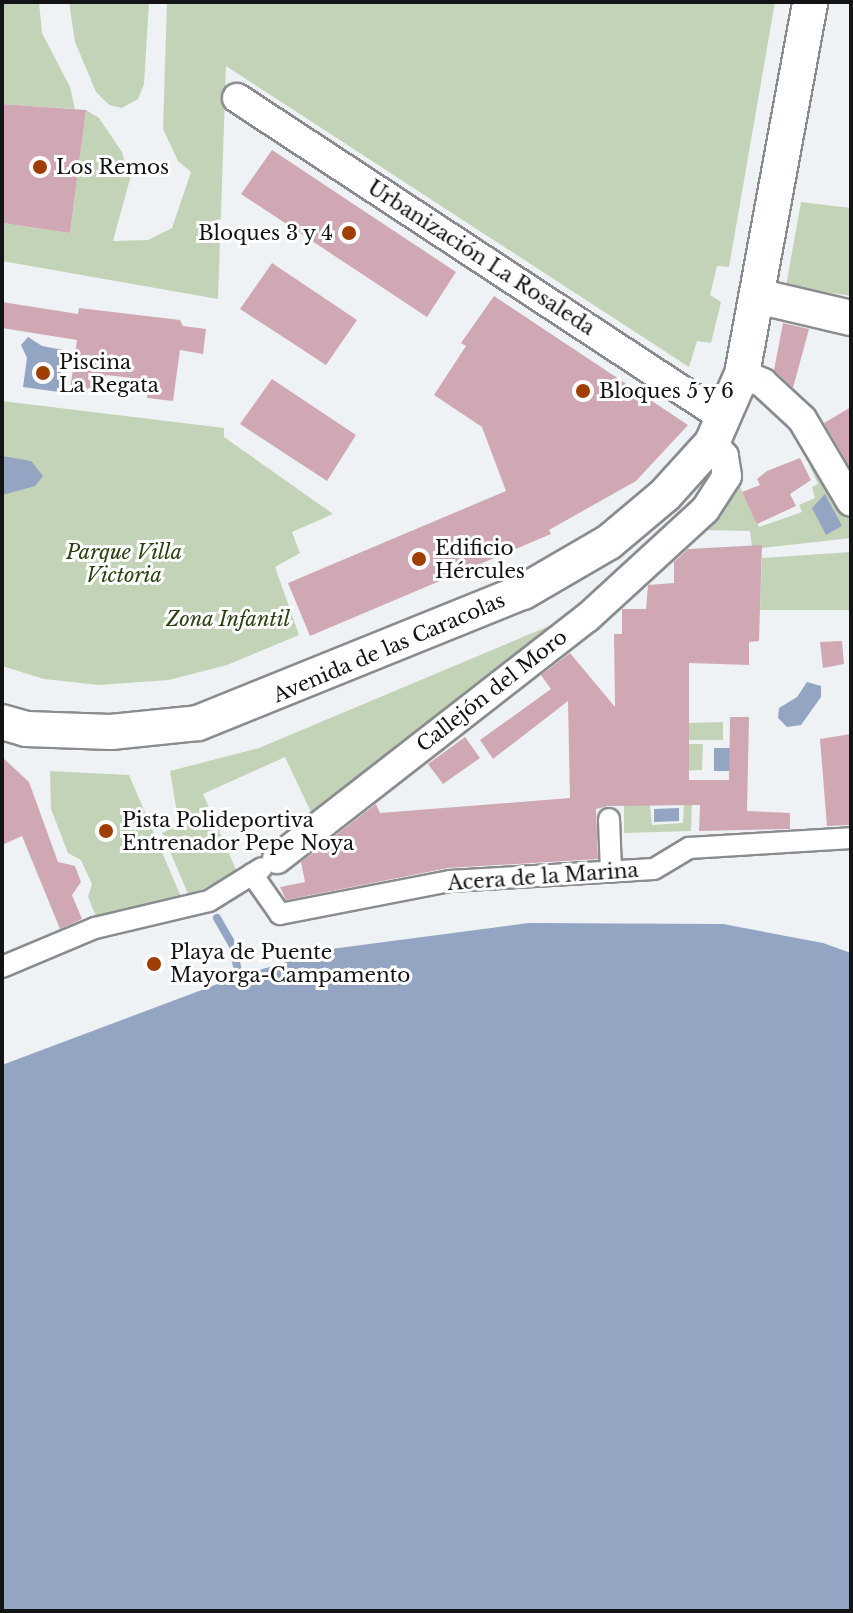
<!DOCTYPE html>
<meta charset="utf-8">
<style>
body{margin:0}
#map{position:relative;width:853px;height:1613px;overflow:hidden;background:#eff2f4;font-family:"Libre Baskerville",serif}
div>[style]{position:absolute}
.green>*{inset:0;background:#c3d3b7}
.water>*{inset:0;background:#93a5c3}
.stream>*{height:8px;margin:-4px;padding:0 4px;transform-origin:4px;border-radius:4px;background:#93a5c3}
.building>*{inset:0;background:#d0a8b3}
.roads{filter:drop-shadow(2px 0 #8a8c8f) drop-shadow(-2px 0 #8a8c8f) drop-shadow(0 2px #8a8c8f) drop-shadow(0 -2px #8a8c8f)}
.pedestrian>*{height:20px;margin:-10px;padding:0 10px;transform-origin:10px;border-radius:10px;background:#fff}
.minor>*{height:28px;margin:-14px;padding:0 14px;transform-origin:14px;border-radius:14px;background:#fff}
.tertiary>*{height:34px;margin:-17px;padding:0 17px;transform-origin:17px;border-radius:17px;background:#fff}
.dots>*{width:22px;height:22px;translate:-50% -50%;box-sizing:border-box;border:4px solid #fefefe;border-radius:50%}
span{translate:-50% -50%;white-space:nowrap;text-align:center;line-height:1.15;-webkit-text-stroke:6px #fefefe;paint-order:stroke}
.poi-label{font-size:20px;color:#121314}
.left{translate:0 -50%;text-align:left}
.right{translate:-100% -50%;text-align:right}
.street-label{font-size:20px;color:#121314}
.park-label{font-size:20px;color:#2a4110;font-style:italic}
.frame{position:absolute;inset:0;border:4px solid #121314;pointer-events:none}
</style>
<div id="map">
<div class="green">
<i style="clip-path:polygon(2px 2px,39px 2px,42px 33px,70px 87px,75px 109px,3px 104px,2px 109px)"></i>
<i style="clip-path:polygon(69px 2px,149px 2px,144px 84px,138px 99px,122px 108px,109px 105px,96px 92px,75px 42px)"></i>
<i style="clip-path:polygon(167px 2px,775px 2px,729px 267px,717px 266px,710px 295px,721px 302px,711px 343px,697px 341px,689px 367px,226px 66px,218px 299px,2px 261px,2px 223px,70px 233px,86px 110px,99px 118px,122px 152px,130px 179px,113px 241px,148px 240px,172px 228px,191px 172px,178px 161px,163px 129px)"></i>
<i style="clip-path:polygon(801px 202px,851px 208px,851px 296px,786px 286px)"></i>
<i style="clip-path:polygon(2px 401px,224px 428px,224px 437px,333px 514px,292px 532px,300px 553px,275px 567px,299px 635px,227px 665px,169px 680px,99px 685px,44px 679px,2px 666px)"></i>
<i style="clip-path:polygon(evenodd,817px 458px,851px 517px,851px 538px,762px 548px,752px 547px,750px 531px,701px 530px,738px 483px,759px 527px,802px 512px,799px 505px,815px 498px,812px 487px,818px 484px,809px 464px,817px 458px,818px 505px,842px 526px,826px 534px,818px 505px)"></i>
<i style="clip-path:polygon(851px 552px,851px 610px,760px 610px,762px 558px)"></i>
<i style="clip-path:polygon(549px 626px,552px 632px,311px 812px,285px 757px,203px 794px,237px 872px,189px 896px,162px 833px,179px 825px,170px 771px,259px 748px)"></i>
<i style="clip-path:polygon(723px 722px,723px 740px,687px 740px,687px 723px)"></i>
<i style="clip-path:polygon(681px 744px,703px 744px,702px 770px,671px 771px)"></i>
<i style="clip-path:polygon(50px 771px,129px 775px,182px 899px,98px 921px,88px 897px,92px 884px,81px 860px,68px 853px,51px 809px)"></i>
<i style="clip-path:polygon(624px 783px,650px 806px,652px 825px,683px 823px,684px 802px,692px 801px,691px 831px,624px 833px)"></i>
</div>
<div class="water">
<i style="clip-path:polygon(28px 337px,42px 346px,63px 350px,59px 392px,23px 387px,27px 358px,21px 345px)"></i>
<i style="clip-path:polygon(2px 456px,31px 461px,43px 476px,35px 486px,2px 495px)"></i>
<i style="clip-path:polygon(825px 494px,842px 526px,826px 535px,812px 508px)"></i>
<i style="clip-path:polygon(807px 682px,821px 686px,821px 697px,801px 725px,787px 727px,778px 718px,779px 708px,797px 697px)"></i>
<i style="clip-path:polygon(714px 748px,730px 748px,730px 771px,714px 771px)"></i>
<i style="clip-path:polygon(679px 808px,679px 821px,654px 822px,654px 809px)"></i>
<i style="clip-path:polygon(528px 923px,723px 924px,823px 943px,851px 953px,851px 1611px,2px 1611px,2px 1065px,239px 976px,331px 949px)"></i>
</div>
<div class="stream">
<i style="left:217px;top:918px;width:32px;rotate:60deg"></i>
<i style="left:233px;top:946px;width:31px;rotate:79deg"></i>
</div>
<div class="building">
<i style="clip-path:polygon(2px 104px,86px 110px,70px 233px,2px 223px)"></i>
<i style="clip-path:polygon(272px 150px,456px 272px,427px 317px,241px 194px)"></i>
<i style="clip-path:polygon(272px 263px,357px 320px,326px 365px,240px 309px)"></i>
<i style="clip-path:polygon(494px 296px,688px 425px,636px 481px,549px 530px,551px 534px,310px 636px,288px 583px,506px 491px,482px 427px,434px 395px,466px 346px,461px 343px)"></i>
<i style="clip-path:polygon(2px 302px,78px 314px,79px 308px,180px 320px,183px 326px,206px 329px,203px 354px,180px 350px,173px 401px,147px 398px,150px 380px,106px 375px,103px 395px,70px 390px,77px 340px,2px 328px)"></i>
<i style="clip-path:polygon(783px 323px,809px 329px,793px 388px,774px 370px)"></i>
<i style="clip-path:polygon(272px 379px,356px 435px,327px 481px,240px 424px)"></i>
<i style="clip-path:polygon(851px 407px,851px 469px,824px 423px)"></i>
<i style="clip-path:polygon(800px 458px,811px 480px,790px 494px,796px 506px,757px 524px,742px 492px,760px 485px,757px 479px,767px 471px)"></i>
<i style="clip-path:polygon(762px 545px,759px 641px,749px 642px,749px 665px,689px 663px,689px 780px,729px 780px,730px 717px,749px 717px,747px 811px,790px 813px,790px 829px,699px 831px,700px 805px,608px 806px,596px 809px,598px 859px,448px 868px,286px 900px,280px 887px,305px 882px,301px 862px,376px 804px,380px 813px,570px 798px,568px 701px,493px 759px,480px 740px,551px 689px,541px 675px,570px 653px,615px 707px,614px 634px,622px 634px,622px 609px,646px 609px,648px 585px,674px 583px,674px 562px,688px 549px)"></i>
<i style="clip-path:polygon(842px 641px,844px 664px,823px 668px,820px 642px)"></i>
<i style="clip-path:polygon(851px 734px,851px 825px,827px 826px,820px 739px)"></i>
<i style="clip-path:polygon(465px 737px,480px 758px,443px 784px,428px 764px)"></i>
<i style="clip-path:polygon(2px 757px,29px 782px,58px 862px,75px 866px,81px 882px,72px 895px,82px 919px,60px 929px,22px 836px,2px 845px)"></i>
</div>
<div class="roads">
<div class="pedestrian">
<i style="left:609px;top:819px;width:53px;rotate:87.8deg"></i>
<i style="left:252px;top:874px;width:49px;rotate:55deg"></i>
<i style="left:280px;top:914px;width:173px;rotate:-11deg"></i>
<i style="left:450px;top:881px;width:204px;rotate:-3.4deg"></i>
<i style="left:654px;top:869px;width:41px;rotate:-31deg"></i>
<i style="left:689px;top:848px;width:162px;rotate:-3.5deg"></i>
<i style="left:2px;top:967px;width:101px;rotate:-22.8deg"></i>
<i style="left:95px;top:928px;width:117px;rotate:-13.3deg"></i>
<i style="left:209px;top:901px;width:62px;rotate:-31.9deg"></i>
</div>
<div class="minor">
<i style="left:237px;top:98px;width:583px;rotate:33.31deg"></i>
<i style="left:742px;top:374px;width:23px;rotate:23deg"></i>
<i style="left:763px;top:383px;width:53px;rotate:42.7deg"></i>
<i style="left:802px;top:419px;width:96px;rotate:59.4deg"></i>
<i style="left:277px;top:859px;width:393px;rotate:-37.9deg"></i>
<i style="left:587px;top:618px;width:160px;rotate:-42.5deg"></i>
<i style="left:705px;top:510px;width:40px;rotate:-57.1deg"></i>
<i style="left:727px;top:476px;width:20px;rotate:-99deg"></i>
<i style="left:724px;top:456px;width:18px;rotate:-133deg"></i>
</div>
<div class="tertiary">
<i style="left:757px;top:296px;width:97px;rotate:13.2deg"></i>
<i style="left:2px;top:722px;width:25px;rotate:16deg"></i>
<i style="left:26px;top:729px;width:85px;rotate:2deg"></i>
<i style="left:111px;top:732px;width:87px;rotate:-5.9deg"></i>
<i style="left:198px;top:723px;width:350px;rotate:-22deg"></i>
<i style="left:523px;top:592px;width:99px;rotate:-30.2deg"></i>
<i style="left:609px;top:542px;width:73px;rotate:-40deg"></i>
<i style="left:665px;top:495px;width:70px;rotate:-47.9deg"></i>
<i style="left:712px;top:443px;width:75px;rotate:-66.5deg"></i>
<i style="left:742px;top:374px;width:378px;rotate:-79.6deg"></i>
</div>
</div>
<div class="dots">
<i style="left:40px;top:167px;background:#a03d00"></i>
<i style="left:349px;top:233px;background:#a03d00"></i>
<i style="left:43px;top:373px;background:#a03d00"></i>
<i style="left:583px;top:391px;background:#a03d00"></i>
<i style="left:419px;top:559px;background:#a03d00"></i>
<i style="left:106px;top:831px;background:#a03d00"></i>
<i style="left:154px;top:964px;background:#a03d00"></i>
</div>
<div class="poi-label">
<span class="left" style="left:56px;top:167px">Los Remos</span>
<span class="right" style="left:333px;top:233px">Bloques 3 y 4</span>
<span class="left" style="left:59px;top:374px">Piscina<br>La Regata</span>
<span class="left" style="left:599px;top:391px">Bloques 5 y 6</span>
<span class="left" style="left:435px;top:560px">Edificio<br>Hércules</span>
<span class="left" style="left:122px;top:832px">Pista Polideportiva<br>Entrenador Pepe Noya</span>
<span class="left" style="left:170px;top:964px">Playa de Puente<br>Mayorga-Campamento</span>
</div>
<div class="street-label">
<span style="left:481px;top:258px;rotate:33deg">Urbanización La Rosaleda</span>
<span style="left:389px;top:648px;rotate:-23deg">Avenida de las Caracolas</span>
<span style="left:492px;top:691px;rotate:-38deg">Callejón del Moro</span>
<span style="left:543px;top:877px;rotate:-4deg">Acera de la Marina</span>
</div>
<div class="park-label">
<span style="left:124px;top:564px">Parque Villa<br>Victoria</span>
<span style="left:228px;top:619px">Zona Infantil</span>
</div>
<div class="frame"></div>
</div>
